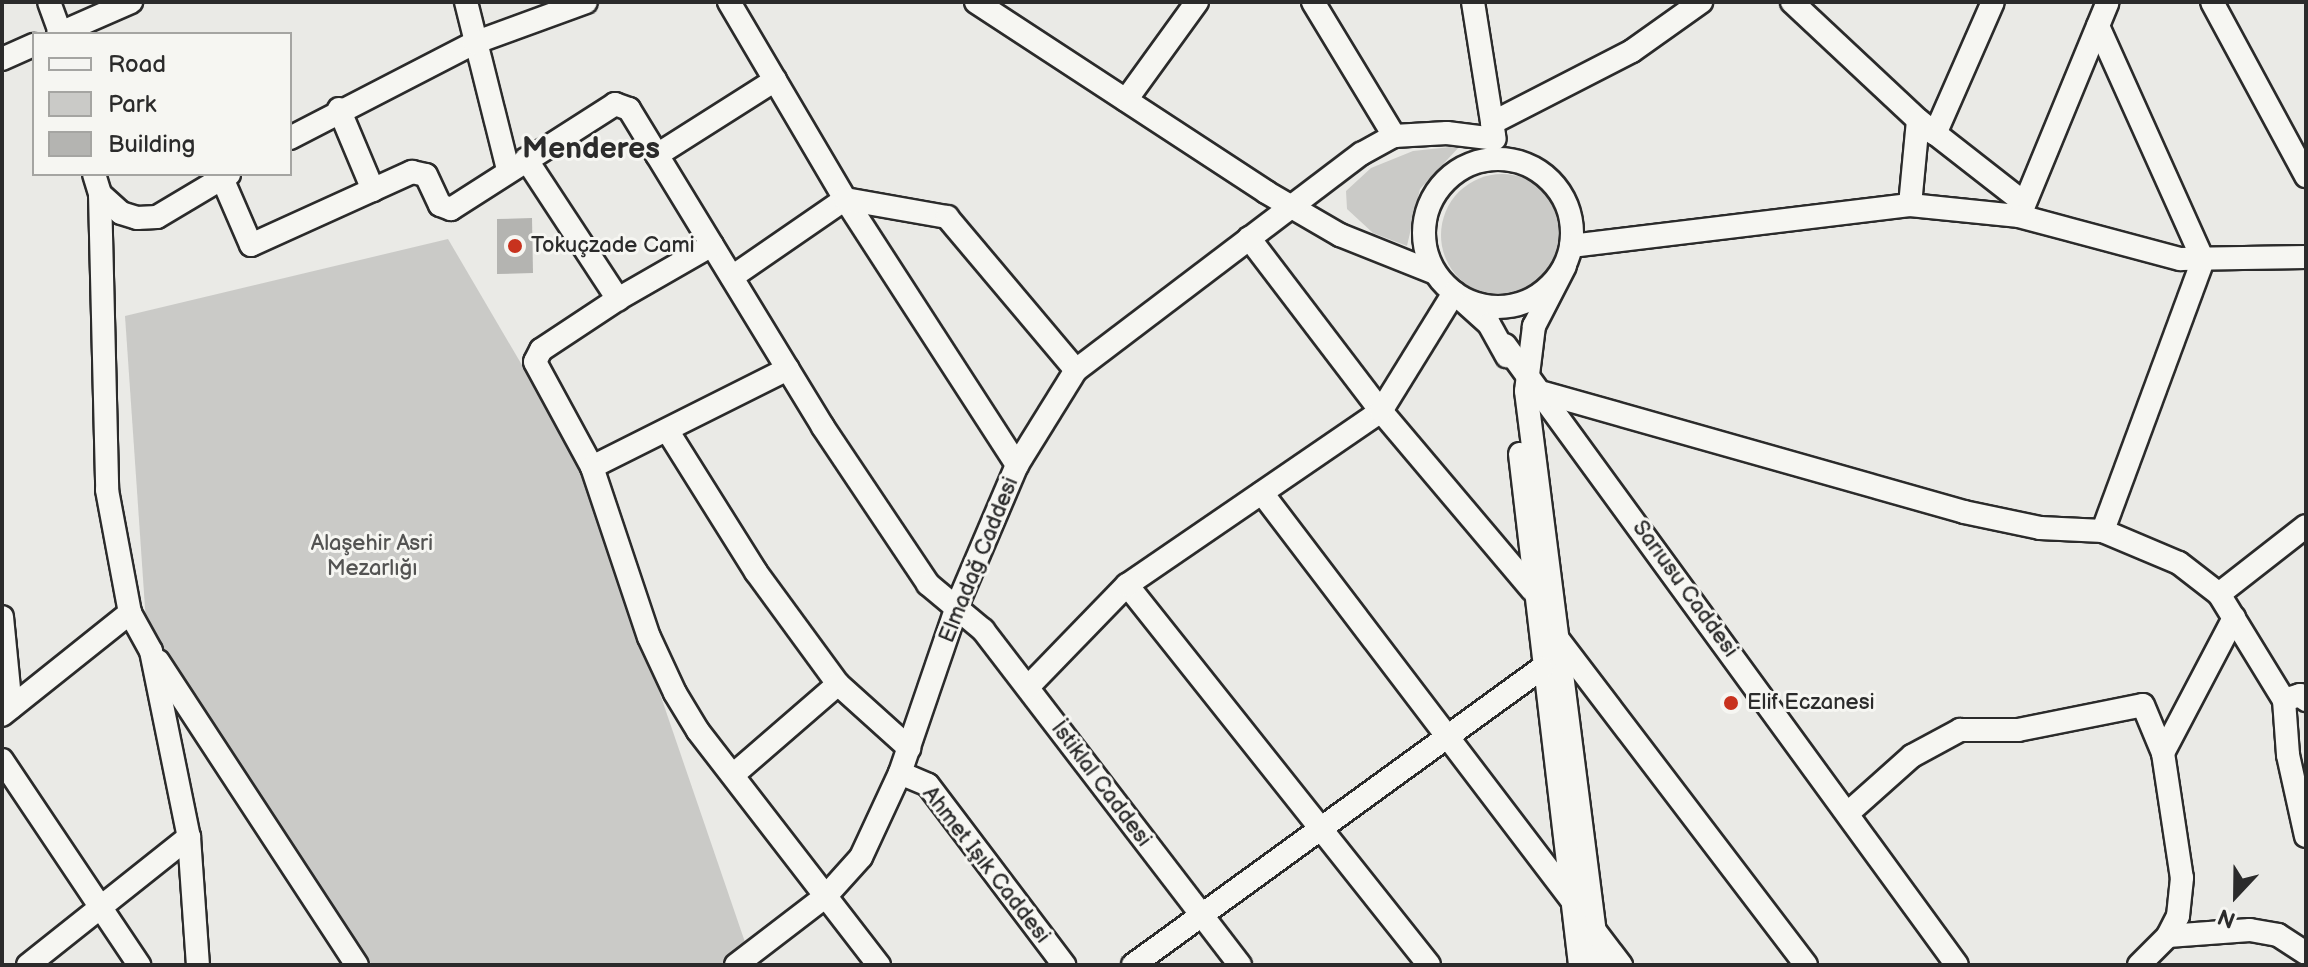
<!DOCTYPE html>
<meta charset="utf-8">
<style>
body{margin:0}
#map{position:relative;width:2308px;height:967px;overflow:hidden;background:#eaeae6;font-family:"Balsamiq Sans",sans-serif}
div>[style]{position:absolute}
.green>*{inset:0;background:#cacac7}
.round{border-radius:50%}
.building>*{inset:0;background:#b4b4b1}
.roads{filter:drop-shadow(2px 0 #2b2b2b) drop-shadow(-2px 0 #2b2b2b) drop-shadow(0 2px #2b2b2b) drop-shadow(0 -2px #2b2b2b)}
.minor>*{height:22px;margin:-11px;padding:0 11px;transform-origin:11px;border-radius:11px;background:#f6f6f2}
.minor>.ring{margin:-11px;padding:0;box-sizing:content-box;background:none;border:22px solid #f6f6f2;border-radius:50%}
.dots>*{width:22px;height:22px;translate:-50% -50%;box-sizing:border-box;border:4px solid #f6f6f2;border-radius:50%}
span{translate:-50% -50%;white-space:nowrap;text-align:center;line-height:1.15;-webkit-text-stroke:6px #f6f6f2;paint-order:stroke}
.poi-label{font-size:22px;color:#2b2b2b}
.left{translate:0 -50%;text-align:left}
.park-label{font-size:22px;color:#535352}
.street-label{font-size:22px;color:#2b2b2b}
.district-label{font-size:30px;color:#2b2b2b;font-weight:700}
.frame{position:absolute;inset:0;border:4px solid #2b2b2b;pointer-events:none}
.legend{position:absolute;left:32px;top:32px;width:260px;height:144px;box-sizing:border-box;background:#f6f6f2;border:2px solid #a5a5a2;margin:0;padding:10px 14px;list-style:none;font-size:24px;color:#2b2b2b}
.legend li{display:flex;align-items:center;gap:16px;height:40px}
.legend b{width:40px;border:2px solid #a5a5a2}
.north{position:absolute;left:2196px;top:855px;width:80px;height:80px;-webkit-text-stroke:6px #f6f6f2;paint-order:stroke;rotate:202deg;font-size:22px;font-weight:700;line-height:32px;text-align:center;color:#2b2b2b}
.north::after{content:'';display:block;margin:auto;width:28px;height:36px;background:#2b2b2b;clip-path:polygon(50% 0,100% 100%,50% 72%,0 100%)}
</style>
<div id="map">
<div class="green">
<i style="clip-path:polygon(1460px 146px,1420px 189px,1407px 246px,1373px 233px,1347px 209px,1346px 191px,1371px 168px,1413px 151px)"></i>
<i class="round" style="left:1441px;top:174px;width:122px;height:122px"></i>
<i style="clip-path:polygon(448px 239px,583px 469px,747px 948px,724px 965px,372px 965px,146px 622px,125px 316px)"></i>
</div>
<div class="building">
<i style="clip-path:polygon(532px 218px,533px 273px,497px 274px,497px 219px)"></i>
</div>
<div class="roads">
<div class="minor">
<i style="left:49px;top:2px;width:32px;rotate:70deg"></i>
<i style="left:466px;top:2px;width:172px;rotate:75.9deg"></i>
<i style="left:729px;top:2px;width:229px;rotate:59.5deg"></i>
<i style="left:845px;top:199px;width:317px;rotate:57.1deg"></i>
<i style="left:976px;top:2px;width:347px;rotate:33.2deg"></i>
<i style="left:1266px;top:192px;width:86px;rotate:30.2deg"></i>
<i style="left:1340px;top:235px;width:102px;rotate:21.8deg"></i>
<i style="left:1313px;top:2px;width:157px;rotate:58.8deg"></i>
<i style="left:1473px;top:2px;width:135px;rotate:81deg"></i>
<i style="left:1792px;top:2px;width:173px;rotate:43.1deg"></i>
<i style="left:1918px;top:120px;width:133px;rotate:38deg"></i>
<i style="left:2212px;top:2px;width:198px;rotate:61.6deg"></i>
<i style="left:2098px;top:26px;width:256px;rotate:65.8deg"></i>
<i style="left:2203px;top:260px;width:289px;rotate:110.3deg"></i>
<i style="left:58px;top:34px;width:80px;rotate:-23.7deg"></i>
<i style="left:2px;top:59px;width:35px;rotate:-24deg"></i>
<i style="left:1126px;top:100px;width:121px;rotate:-54.1deg"></i>
<i style="left:339px;top:109px;width:88px;rotate:67.2deg"></i>
<i style="left:1492px;top:123px;width:157px;rotate:-27.2deg"></i>
<i style="left:1632px;top:51px;width:85px;rotate:-35.4deg"></i>
<i style="left:1935px;top:134px;width:144px;rotate:-66.3deg"></i>
<i style="left:290px;top:138px;width:207px;rotate:-27.3deg"></i>
<i style="left:474px;top:43px;width:119px;rotate:-20.1deg"></i>
<i style="left:657px;top:155px;width:140px;rotate:-32.4deg"></i>
<i style="left:526px;top:159px;width:168px;rotate:56.7deg"></i>
<i class="ring" style="left:1424px;top:159px;width:126px;height:126px"></i>
<i style="left:94px;top:174px;width:21px;rotate:73deg"></i>
<i style="left:100px;top:194px;width:28px;rotate:42deg"></i>
<i style="left:121px;top:213px;width:17px;rotate:17deg"></i>
<i style="left:137px;top:218px;width:20px;rotate:-3deg"></i>
<i style="left:157px;top:217px;width:84px;rotate:-30.8deg"></i>
<i style="left:222px;top:178px;width:73px;rotate:66.6deg"></i>
<i style="left:251px;top:245px;width:177px;rotate:-24.4deg"></i>
<i style="left:412px;top:172px;width:14px;rotate:12deg"></i>
<i style="left:426px;top:175px;width:33px;rotate:65deg"></i>
<i style="left:440px;top:205px;width:12px;rotate:20deg"></i>
<i style="left:451px;top:209px;width:195px;rotate:-32.6deg"></i>
<i style="left:615px;top:104px;width:15px;rotate:20deg"></i>
<i style="left:629px;top:109px;width:373px;rotate:58.6deg"></i>
<i style="left:823px;top:427px;width:189px;rotate:56.2deg"></i>
<i style="left:928px;top:584px;width:72px;rotate:39.9deg"></i>
<i style="left:983px;top:630px;width:422px;rotate:52.5deg"></i>
<i style="left:100px;top:194px;width:296px;rotate:88.6deg"></i>
<i style="left:107px;top:490px;width:125px;rotate:79.4deg"></i>
<i style="left:130px;top:613px;width:43px;rotate:61.1deg"></i>
<i style="left:151px;top:651px;width:190px;rotate:78.5deg"></i>
<i style="left:189px;top:837px;width:128px;rotate:86deg"></i>
<i style="left:1910px;top:205px;width:85px;rotate:-84.6deg"></i>
<i style="left:2020px;top:215px;width:230px;rotate:-67.6deg"></i>
<i style="left:1249px;top:238px;width:218px;rotate:52.7deg"></i>
<i style="left:1381px;top:411px;width:234px;rotate:49.8deg"></i>
<i style="left:712px;top:245px;width:108px;rotate:150.1deg"></i>
<i style="left:618px;top:299px;width:92px;rotate:146.5deg"></i>
<i style="left:541px;top:350px;width:13px;rotate:117deg"></i>
<i style="left:535px;top:362px;width:119px;rotate:61.5deg"></i>
<i style="left:592px;top:467px;width:179px;rotate:71.5deg"></i>
<i style="left:649px;top:637px;width:62px;rotate:65.1deg"></i>
<i style="left:675px;top:693px;width:44px;rotate:58.8deg"></i>
<i style="left:698px;top:731px;width:296px;rotate:52.3deg"></i>
<i style="left:1571px;top:246px;width:341px;rotate:-6.9deg"></i>
<i style="left:1910px;top:205px;width:110px;rotate:5.8deg"></i>
<i style="left:2019px;top:216px;width:167px;rotate:15deg"></i>
<i style="left:2180px;top:259px;width:126px;rotate:-0.9deg"></i>
<i style="left:1565px;top:266px;width:68px;rotate:117.3deg"></i>
<i style="left:1534px;top:326px;width:65px;rotate:97deg"></i>
<i style="left:1526px;top:391px;width:579px;rotate:82.75deg"></i>
<i style="left:732px;top:277px;width:137px;rotate:-34.6deg"></i>
<i style="left:845px;top:199px;width:104px;rotate:10deg"></i>
<i style="left:947px;top:217px;width:200px;rotate:49.9deg"></i>
<i style="left:1459px;top:297px;width:40px;rotate:42deg"></i>
<i style="left:1489px;top:324px;width:37px;rotate:61deg"></i>
<i style="left:1505px;top:345px;width:767px;rotate:53.91deg"></i>
<i style="left:1544px;top:393px;width:437px;rotate:15.8deg"></i>
<i style="left:1964px;top:512px;width:78px;rotate:11.9deg"></i>
<i style="left:2040px;top:528px;width:63px;rotate:2.7deg"></i>
<i style="left:2103px;top:531px;width:82px;rotate:22.8deg"></i>
<i style="left:2179px;top:563px;width:51px;rotate:37.8deg"></i>
<i style="left:2219px;top:594px;width:124px;rotate:58.5deg"></i>
<i style="left:2284px;top:700px;width:55px;rotate:85.8deg"></i>
<i style="left:2288px;top:755px;width:83px;rotate:77.5deg"></i>
<i style="left:667px;top:430px;width:168px;rotate:57.9deg"></i>
<i style="left:756px;top:572px;width:139px;rotate:53.8deg"></i>
<i style="left:838px;top:684px;width:96px;rotate:42deg"></i>
<i style="left:1520px;top:454px;width:515px;rotate:83.3deg"></i>
<i style="left:592px;top:467px;width:219px;rotate:-26.6deg"></i>
<i style="left:1262px;top:493px;width:510px;rotate:52.73deg"></i>
<i style="left:1127px;top:585px;width:485px;rotate:51.5deg"></i>
<i style="left:2219px;top:594px;width:110px;rotate:-38deg"></i>
<i style="left:2px;top:617px;width:91px;rotate:84.4deg"></i>
<i style="left:1557px;top:638px;width:411px;rotate:52.7deg"></i>
<i style="left:158px;top:661px;width:363px;rotate:56.8deg"></i>
<i style="left:1028px;top:687px;width:142px;rotate:-45.9deg"></i>
<i style="left:1127px;top:585px;width:308px;rotate:-34.4deg"></i>
<i style="left:1381px;top:411px;width:139px;rotate:-58.3deg"></i>
<i style="left:2284px;top:700px;width:17px;rotate:-17deg"></i>
<i style="left:2300px;top:695px;width:8px;rotate:40deg"></i>
<i style="left:2px;top:715px;width:164px;rotate:-38.6deg"></i>
<i style="left:2163px;top:753px;width:153px;rotate:-62.3deg"></i>
<i style="left:2px;top:760px;width:247px;rotate:56.2deg"></i>
<i style="left:900px;top:773px;width:30px;rotate:23deg"></i>
<i style="left:928px;top:785px;width:226px;rotate:52.9deg"></i>
<i style="left:733px;top:775px;width:139px;rotate:-40.9deg"></i>
<i style="left:1848px;top:813px;width:86px;rotate:-41.7deg"></i>
<i style="left:1912px;top:756px;width:55px;rotate:-28.4deg"></i>
<i style="left:1960px;top:730px;width:58px"></i>
<i style="left:2018px;top:730px;width:127px;rotate:-11.3deg"></i>
<i style="left:2143px;top:705px;width:52px;rotate:67.4deg"></i>
<i style="left:2163px;top:753px;width:126px;rotate:81.4deg"></i>
<i style="left:2182px;top:878px;width:38px;rotate:96deg"></i>
<i style="left:2178px;top:916px;width:22px;rotate:117deg"></i>
<i style="left:2168px;top:936px;width:41px;rotate:135deg"></i>
<i style="left:1595px;top:931px;width:43px;rotate:52.6deg"></i>
<i style="left:2168px;top:936px;width:82px;rotate:-4.2deg"></i>
<i style="left:2250px;top:930px;width:28px;rotate:10deg"></i>
<i style="left:2278px;top:935px;width:33px;rotate:33deg"></i>
<i style="left:28px;top:965px;width:206px;rotate:-38.5deg"></i>
<i style="left:736px;top:965px;width:113px;rotate:-37.5deg"></i>
<i style="left:826px;top:896px;width:52px;rotate:-48.1deg"></i>
<i style="left:861px;top:857px;width:93px;rotate:-65.1deg"></i>
<i style="left:900px;top:773px;width:182px;rotate:-71.1deg"></i>
<i style="left:959px;top:601px;width:148px;rotate:-66.9deg"></i>
<i style="left:1017px;top:465px;width:112px;rotate:-58.2deg"></i>
<i style="left:1076px;top:370px;width:358px;rotate:-37.2deg"></i>
<i style="left:1361px;top:154px;width:38px;rotate:-29deg"></i>
<i style="left:1394px;top:136px;width:53px;rotate:-3.2deg"></i>
<i style="left:1447px;top:133px;width:48px;rotate:7.1deg"></i>
<i style="left:1133px;top:965px;width:505px;rotate:-35.99deg"></i>
</div>
</div>
<div class="dots">
<i style="left:515px;top:246px;background:#c8321e"></i>
<i style="left:1731px;top:703px;background:#c8321e"></i>
</div>
<div class="poi-label">
<span class="left" style="left:531px;top:246px">Tokuçzade Cami</span>
<span class="left" style="left:1747px;top:703px">Elif Eczanesi</span>
</div>
<div class="park-label">
<span style="left:372px;top:556px">Alaşehir Asri<br>Mezarlığı</span>
</div>
<div class="street-label">
<span style="left:979px;top:560px;rotate:-68deg">Elmadağ Caddesi</span>
<span style="left:1685px;top:589px;rotate:54deg">Sarıusu Caddesi</span>
<span style="left:1101px;top:784px;rotate:53deg">İstiklal Caddesi</span>
<span style="left:986px;top:865px;rotate:52deg">Ahmet Işık Caddesi</span>
</div>
<div class="district-label">
<span style="left:591px;top:149px">Menderes</span>
</div>
<div class="frame"></div>
<ul class="legend">
<li><b style="height:10px;background:#f6f6f2"></b>Road</li>
<li><b style="height:22px;background:#cacac7"></b>Park</li>
<li><b style="height:22px;background:#b4b4b1"></b>Building</li>
</ul>
<div class="north">N</div>
</div>
